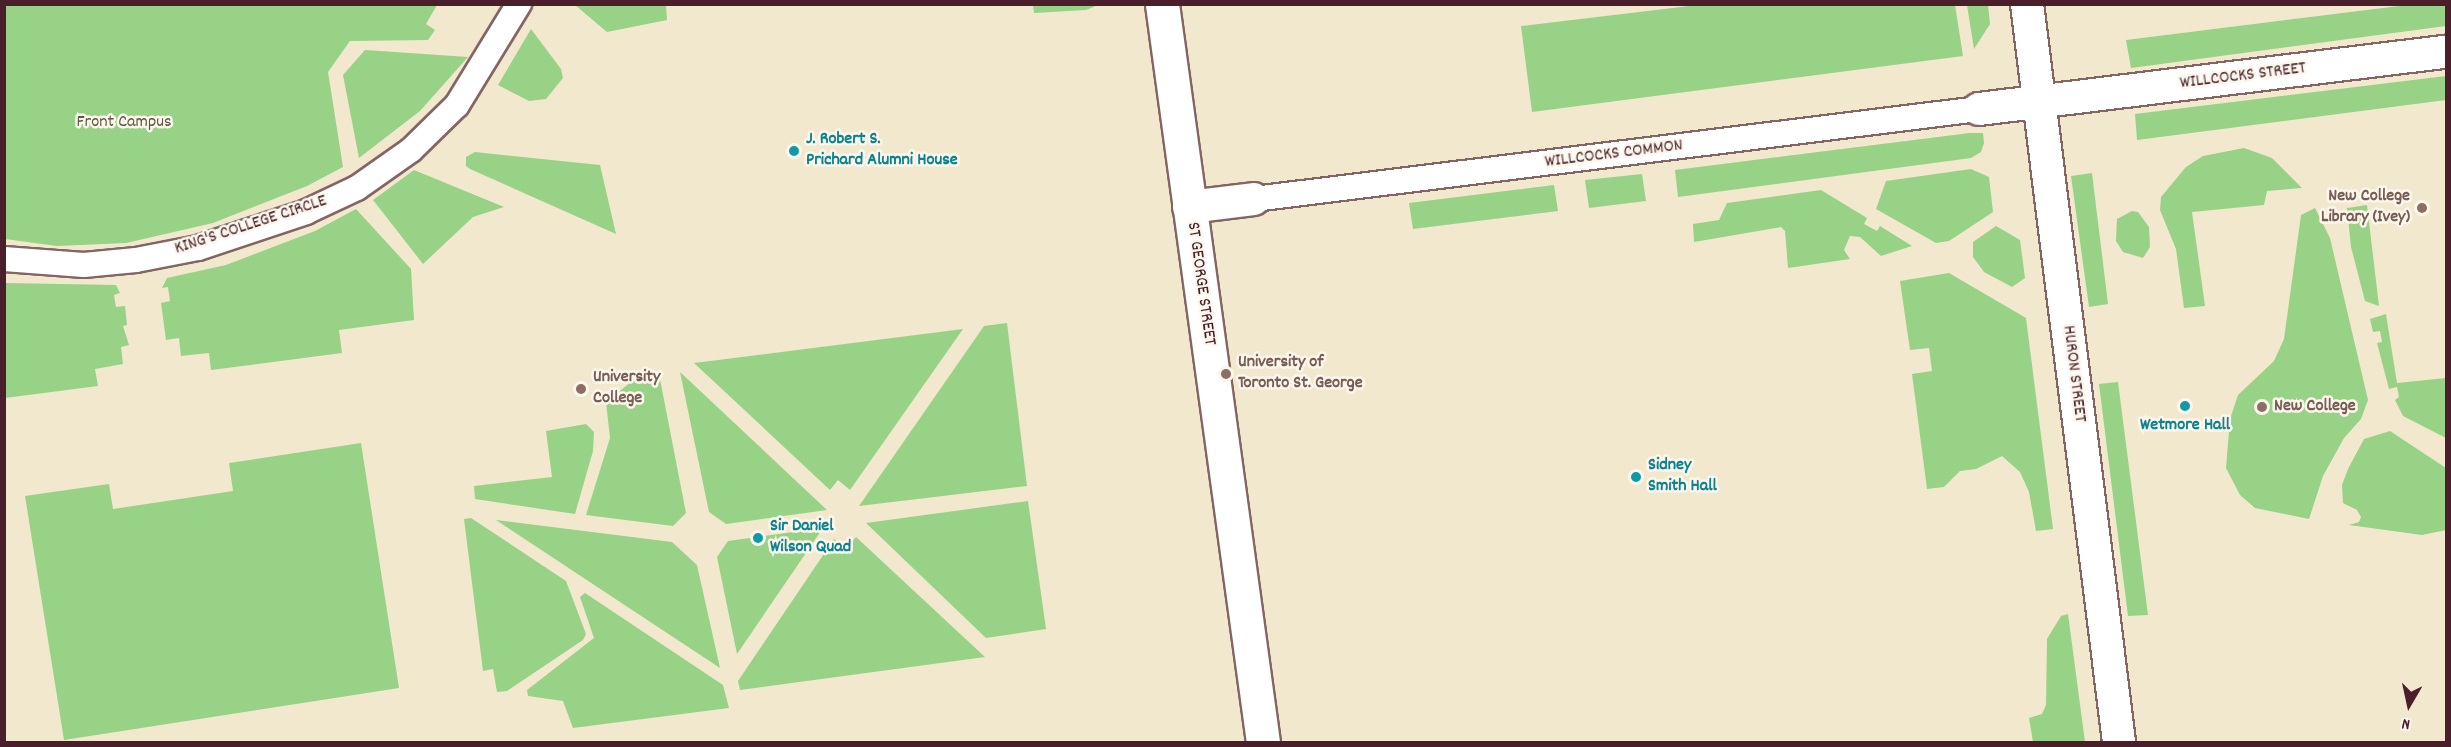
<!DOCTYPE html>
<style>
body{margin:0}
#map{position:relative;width:2451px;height:747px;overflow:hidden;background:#f1e8ce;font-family:Dekko,sans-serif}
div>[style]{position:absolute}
.green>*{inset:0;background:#98d286}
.roads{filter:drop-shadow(2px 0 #846564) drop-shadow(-2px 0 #846564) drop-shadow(0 2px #846564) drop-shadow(0 -2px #846564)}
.pedestrian>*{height:24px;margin:-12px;padding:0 12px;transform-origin:12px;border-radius:12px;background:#fff}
.minor>*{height:32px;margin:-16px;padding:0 16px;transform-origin:16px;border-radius:16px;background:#fff}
.tertiary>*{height:33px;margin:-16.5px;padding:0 16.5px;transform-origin:16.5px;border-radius:16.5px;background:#fff}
.dots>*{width:16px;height:16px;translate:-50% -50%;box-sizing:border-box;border:3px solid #fbf7ec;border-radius:50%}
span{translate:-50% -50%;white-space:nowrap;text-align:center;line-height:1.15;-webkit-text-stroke:5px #fbf7ec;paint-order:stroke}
.street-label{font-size:18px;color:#4a1f2b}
.park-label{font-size:18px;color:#615546}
.culture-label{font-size:18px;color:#0d838f;font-weight:700}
.left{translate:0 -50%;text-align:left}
.education-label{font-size:18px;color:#785e54;font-weight:700}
.right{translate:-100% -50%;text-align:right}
.frame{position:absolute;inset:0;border:6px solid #4a1f2b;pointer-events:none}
.north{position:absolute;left:2379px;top:675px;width:60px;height:60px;-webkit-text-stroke:4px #fbf7ec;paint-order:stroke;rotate:189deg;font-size:16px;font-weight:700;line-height:24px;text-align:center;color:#4a1f2b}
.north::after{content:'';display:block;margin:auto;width:21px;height:27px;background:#4a1f2b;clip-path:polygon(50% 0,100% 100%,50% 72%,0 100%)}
</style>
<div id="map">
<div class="green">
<i style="clip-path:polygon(5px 4px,437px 4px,437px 5px,426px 24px,435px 30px,428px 40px,350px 41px,328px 72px,343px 167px,307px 186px,213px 223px,126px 243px,57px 246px,5px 239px)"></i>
<i style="clip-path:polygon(1706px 4px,1955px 5px,1963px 56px,1532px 112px,1521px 26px)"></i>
<i style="clip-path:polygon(575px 5px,666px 5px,667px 20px,607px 32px)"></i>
<i style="clip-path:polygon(1033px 5px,1033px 4px,1098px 5px,1086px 10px,1034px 13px)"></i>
<i style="clip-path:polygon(1967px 5px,1988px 5px,1990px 24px,1974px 49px)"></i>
<i style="clip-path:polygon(2407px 5px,2446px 5px,2446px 26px,2131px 68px,2126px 40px)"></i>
<i style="clip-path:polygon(531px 29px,561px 69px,563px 78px,546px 99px,529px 101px,498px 85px)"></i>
<i style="clip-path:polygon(365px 50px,468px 57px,420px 111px,359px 158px,343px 75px)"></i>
<i style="clip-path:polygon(2446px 76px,2446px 100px,2137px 140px,2135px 114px)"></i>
<i style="clip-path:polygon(1970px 133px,1983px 133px,1984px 143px,1981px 152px,1971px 158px,1678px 197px,1675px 170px)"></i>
<i style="clip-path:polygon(2244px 148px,2272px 158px,2302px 188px,2267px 191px,2264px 205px,2192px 212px,2205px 306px,2184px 308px,2176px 249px,2160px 210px,2161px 197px,2186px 167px,2203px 156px)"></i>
<i style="clip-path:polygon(475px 152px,600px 165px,616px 234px,470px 169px,466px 166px,466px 157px)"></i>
<i style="clip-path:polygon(1971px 169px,1989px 177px,1993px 212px,1949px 241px,1936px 243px,1876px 209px,1886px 181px)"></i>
<i style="clip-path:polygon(414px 170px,504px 207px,473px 217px,423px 264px,373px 200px)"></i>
<i style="clip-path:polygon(2092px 173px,2108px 304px,2089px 307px,2071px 176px)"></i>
<i style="clip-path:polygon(1642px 174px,1646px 201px,1589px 208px,1585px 180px)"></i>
<i style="clip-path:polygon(1554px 185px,1558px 211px,1413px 229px,1409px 203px)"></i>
<i style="clip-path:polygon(1821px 190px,1867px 218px,1864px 224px,1877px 231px,1880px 226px,1912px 246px,1881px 256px,1860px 237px,1850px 236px,1844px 250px,1850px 259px,1788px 268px,1785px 231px,1781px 227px,1694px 242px,1693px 224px,1719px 220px,1727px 203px)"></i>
<i style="clip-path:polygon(2367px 205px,2379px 306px,2365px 301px,2351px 247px,2347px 208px)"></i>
<i style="clip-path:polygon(2315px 208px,2330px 238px,2368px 400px,2361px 419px,2344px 438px,2323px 476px,2309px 519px,2255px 508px,2240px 495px,2226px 468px,2230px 419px,2238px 395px,2274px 361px,2284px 339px,2301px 215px)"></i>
<i style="clip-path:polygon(356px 209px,411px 269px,414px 320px,339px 330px,342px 353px,211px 370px,209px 353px,181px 356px,179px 338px,166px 340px,161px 303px,170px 301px,168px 287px,162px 288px,167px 278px,226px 265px,315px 231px)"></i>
<i style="clip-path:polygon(2132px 211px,2138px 212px,2149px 227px,2150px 247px,2143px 258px,2123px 252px,2116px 241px,2117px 219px)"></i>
<i style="clip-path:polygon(1996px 226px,2020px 240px,2025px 278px,2012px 287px,1984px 272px,1973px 257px,1973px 242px)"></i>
<i style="clip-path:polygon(1949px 273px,2026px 318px,2053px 529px,2036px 531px,2029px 492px,2020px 472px,2002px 456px,1976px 469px,1960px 471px,1944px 487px,1927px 489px,1912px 374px,1932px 371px,1929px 348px,1910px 350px,1900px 281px)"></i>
<i style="clip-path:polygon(5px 283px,116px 285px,120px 293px,114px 295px,116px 307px,125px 306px,127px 325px,123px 326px,129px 345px,121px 347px,123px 364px,95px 369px,98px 386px,5px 398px)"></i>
<i style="clip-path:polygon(2386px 314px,2397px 383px,2446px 378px,2446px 438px,2403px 416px,2395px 400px,2399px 397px,2397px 387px,2389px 389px,2377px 343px,2382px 342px,2380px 331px,2373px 332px,2370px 319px)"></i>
<i style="clip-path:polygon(1007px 323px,1027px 486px,859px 506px,984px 326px)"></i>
<i style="clip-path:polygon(963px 329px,850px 490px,838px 480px,830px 490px,694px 363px)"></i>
<i style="clip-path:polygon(646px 370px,659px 374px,686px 513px,673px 526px,586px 515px,610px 438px,606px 402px)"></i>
<i style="clip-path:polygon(680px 372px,827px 510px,726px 524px,709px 512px)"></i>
<i style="clip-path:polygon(2118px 382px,2148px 615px,2128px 616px,2099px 384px)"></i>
<i style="clip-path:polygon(586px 424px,594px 432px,593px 451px,575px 514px,475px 499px,474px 486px,552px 477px,546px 431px)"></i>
<i style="clip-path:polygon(2390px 431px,2446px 468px,2446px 530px,2422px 535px,2349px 525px,2359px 522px,2361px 517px,2357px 510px,2343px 503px,2342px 485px,2348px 469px,2364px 439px)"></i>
<i style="clip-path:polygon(361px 443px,399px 688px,64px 740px,25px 496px,109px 484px,113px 509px,233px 491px,229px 463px)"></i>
<i style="clip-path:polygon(1028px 501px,1046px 629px,986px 638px,866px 523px)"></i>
<i style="clip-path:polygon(471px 518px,566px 581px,586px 634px,583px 640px,507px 691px,497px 692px,493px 669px,483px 671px,464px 519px)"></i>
<i style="clip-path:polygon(496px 520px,672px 542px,697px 565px,720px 668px)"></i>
<i style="clip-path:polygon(823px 528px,737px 654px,717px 557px,728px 541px)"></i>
<i style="clip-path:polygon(856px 537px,985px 657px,740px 690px,738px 681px,834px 539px,846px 548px)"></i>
<i style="clip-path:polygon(585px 593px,723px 685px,729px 708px,573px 728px,563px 701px,528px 696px,527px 690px,594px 638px,580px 597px)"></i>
<i style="clip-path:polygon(2068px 614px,2085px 742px,2033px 742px,2029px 718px,2042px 714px,2046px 705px,2047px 639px,2061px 616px)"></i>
</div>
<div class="roads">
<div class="pedestrian">
<i style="left:1254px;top:199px;width:731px;rotate:-7.08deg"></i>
<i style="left:4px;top:259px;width:80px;rotate:4.3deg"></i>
<i style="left:84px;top:265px;width:52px;rotate:-5.5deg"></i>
<i style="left:136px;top:260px;width:63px;rotate:-11deg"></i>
<i style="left:198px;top:248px;width:114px;rotate:-18.4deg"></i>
<i style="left:306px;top:212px;width:56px;rotate:-25.2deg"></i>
<i style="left:357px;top:188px;width:66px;rotate:-35.1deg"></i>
<i style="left:411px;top:150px;width:64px;rotate:-44.4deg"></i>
<i style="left:457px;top:105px;width:119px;rotate:-58.5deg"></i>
</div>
<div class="minor">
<i style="left:2027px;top:4px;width:744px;rotate:82.89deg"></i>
<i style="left:1979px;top:109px;width:470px;rotate:-7deg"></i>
<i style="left:1189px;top:207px;width:65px;rotate:-7deg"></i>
</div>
<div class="tertiary">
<i style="left:1162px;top:4px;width:745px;rotate:82.21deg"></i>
</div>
</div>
<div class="dots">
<i style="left:794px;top:151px;background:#0f9aa8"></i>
<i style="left:2422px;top:208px;background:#8d6e63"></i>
<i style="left:1226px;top:374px;background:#8d6e63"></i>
<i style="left:581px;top:389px;background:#8d6e63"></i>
<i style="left:2185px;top:406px;background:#0f9aa8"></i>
<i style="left:2262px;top:407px;background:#8d6e63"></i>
<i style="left:1636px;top:477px;background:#0f9aa8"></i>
<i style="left:758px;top:538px;background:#0f9aa8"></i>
</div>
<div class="street-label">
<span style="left:2243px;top:77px;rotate:-7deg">WILLCOCKS STREET</span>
<span style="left:1614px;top:155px;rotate:-7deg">WILLCOCKS COMMON</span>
<span style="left:251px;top:226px;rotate:-18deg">KING'S COLLEGE CIRCLE</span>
<span style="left:1200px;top:284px;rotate:82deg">ST GEORGE STREET</span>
<span style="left:2073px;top:374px;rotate:83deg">HURON STREET</span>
</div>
<div class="park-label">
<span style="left:124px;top:123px">Front Campus</span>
</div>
<div class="culture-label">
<span class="left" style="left:806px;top:151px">J. Robert S.<br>Prichard Alumni House</span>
<span style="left:2185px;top:426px">Wetmore Hall</span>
<span class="left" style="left:1648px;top:477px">Sidney<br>Smith Hall</span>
<span class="left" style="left:770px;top:538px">Sir Daniel<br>Wilson Quad</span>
</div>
<div class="education-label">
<span class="right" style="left:2410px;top:208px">New College<br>Library (Ivey)</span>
<span class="left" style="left:1238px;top:374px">University of<br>Toronto St. George</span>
<span class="left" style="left:593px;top:389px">University<br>College</span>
<span class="left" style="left:2274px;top:407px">New College</span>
</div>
<div class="frame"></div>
<div class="north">N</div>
</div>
